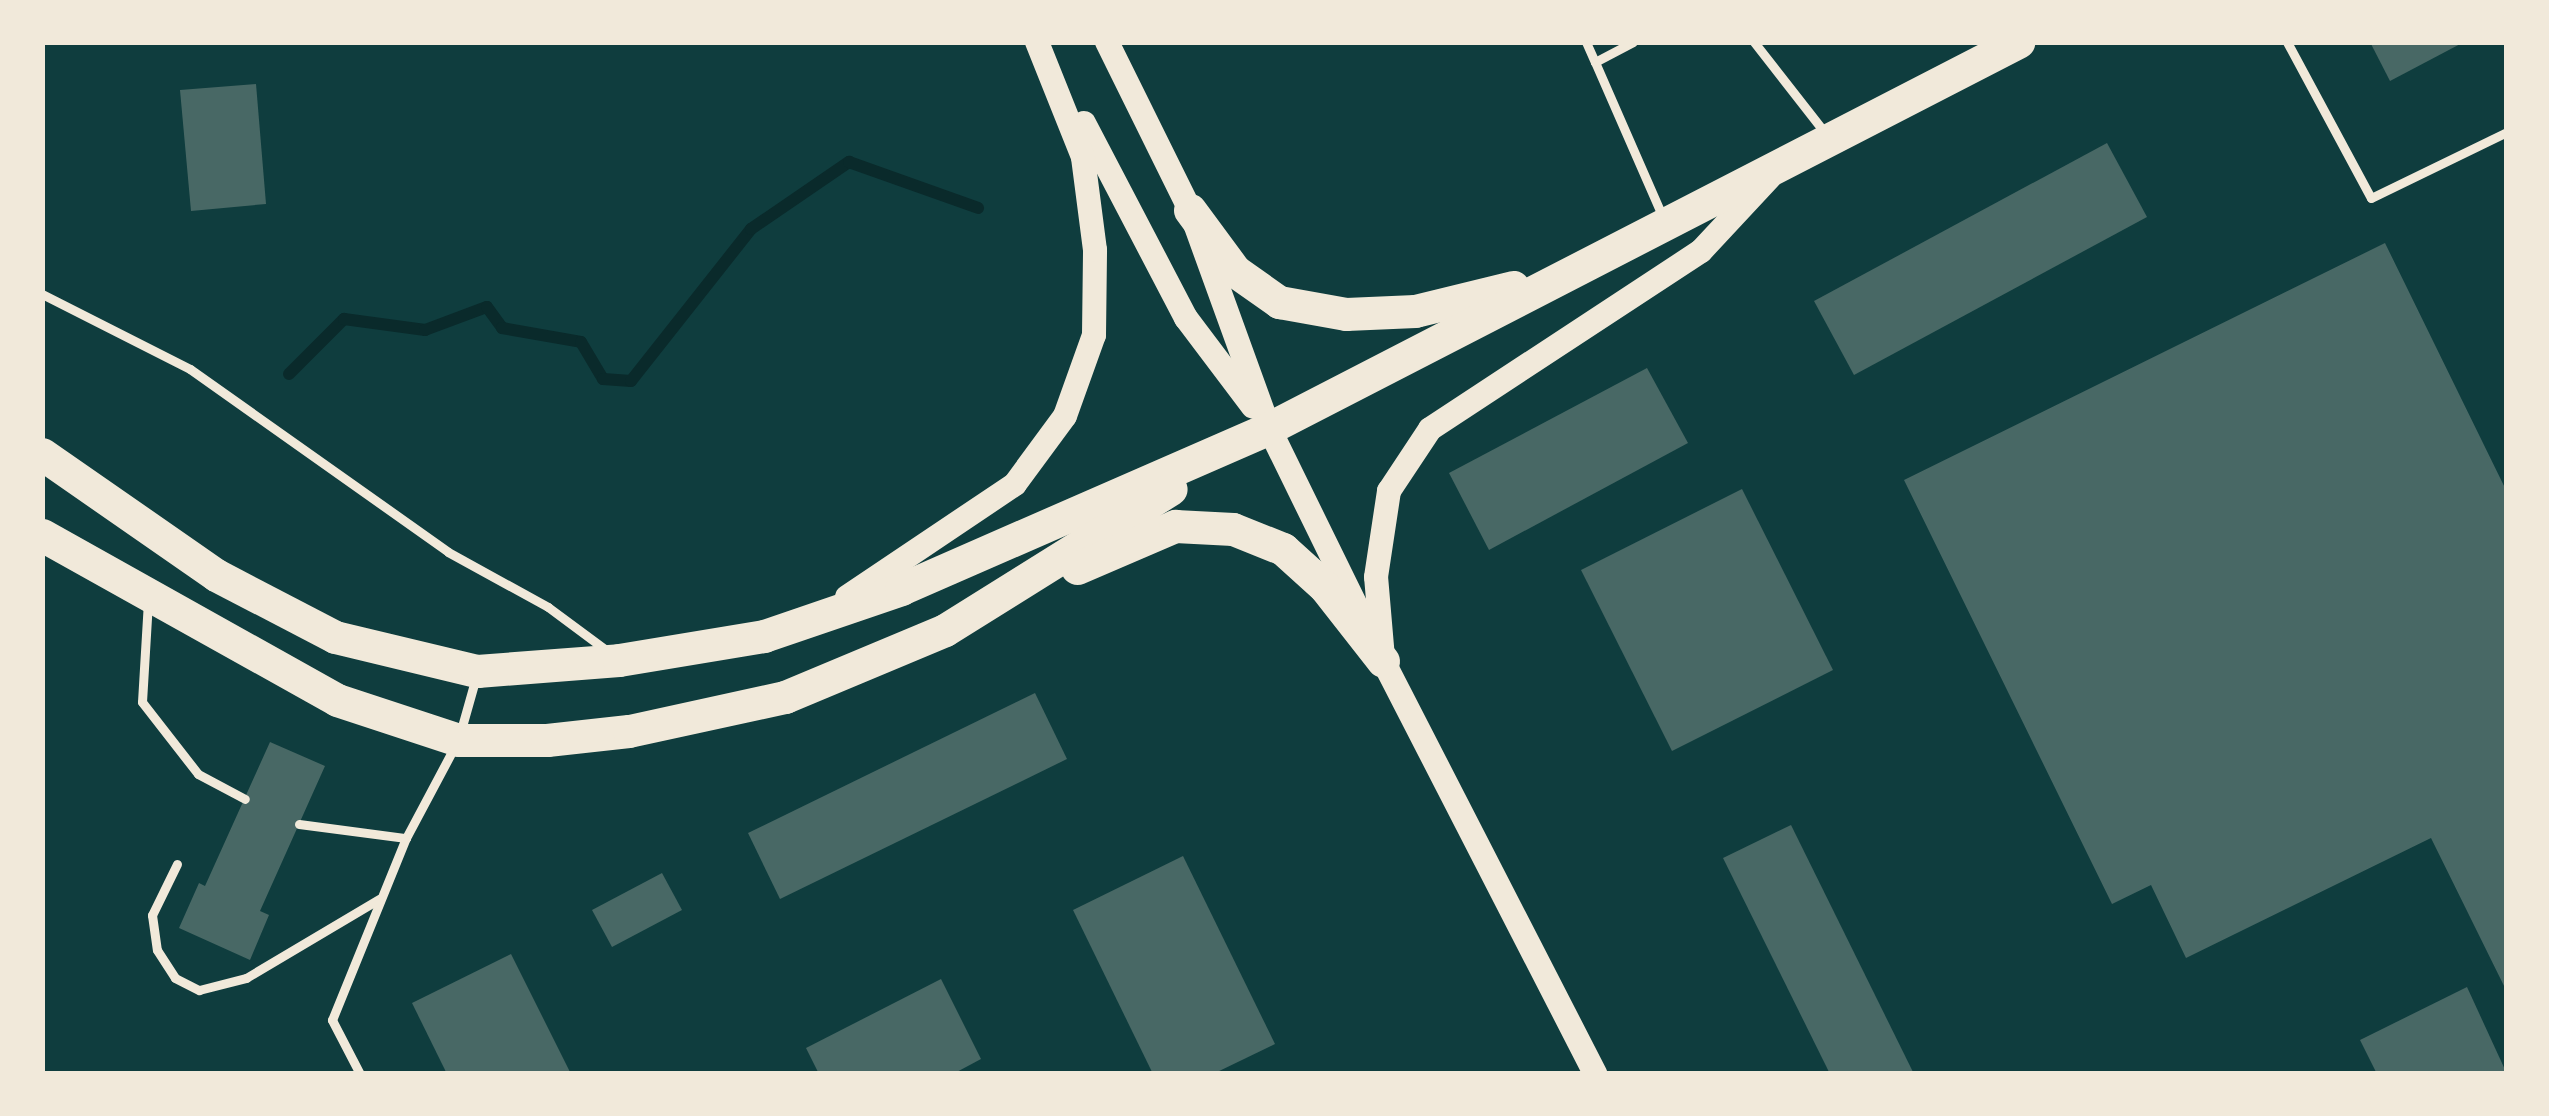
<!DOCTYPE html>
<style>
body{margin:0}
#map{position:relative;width:2549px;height:1116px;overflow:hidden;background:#0f3d3e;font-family:Helvetica,sans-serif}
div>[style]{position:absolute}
.stream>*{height:12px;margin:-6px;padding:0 6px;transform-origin:6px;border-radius:6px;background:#0a2a2b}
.building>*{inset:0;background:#486865}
.service>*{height:9px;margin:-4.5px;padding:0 4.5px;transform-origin:4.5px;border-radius:4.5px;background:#f1e9da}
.secondary>*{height:24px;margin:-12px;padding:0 12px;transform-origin:12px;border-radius:12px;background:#f1e9da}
.trunk>*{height:33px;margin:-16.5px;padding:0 16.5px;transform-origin:16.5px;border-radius:16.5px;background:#f1e9da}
span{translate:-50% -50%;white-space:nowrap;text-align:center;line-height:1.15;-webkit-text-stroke:9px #f1e9da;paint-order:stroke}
.frame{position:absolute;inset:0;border:45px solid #f1e9da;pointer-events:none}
</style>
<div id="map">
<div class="stream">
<i style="left:289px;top:374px;width:78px;rotate:-45deg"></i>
<i style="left:344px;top:319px;width:82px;rotate:7.7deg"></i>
<i style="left:425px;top:330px;width:66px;rotate:-20.4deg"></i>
<i style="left:487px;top:307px;width:26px;rotate:54deg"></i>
<i style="left:502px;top:328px;width:80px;rotate:10deg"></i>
<i style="left:581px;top:342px;width:43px;rotate:59.3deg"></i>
<i style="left:603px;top:379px;width:28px;rotate:4deg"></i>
<i style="left:631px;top:381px;width:194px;rotate:-51.7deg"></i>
<i style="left:751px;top:229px;width:119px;rotate:-34.4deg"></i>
<i style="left:849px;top:162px;width:137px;rotate:19.6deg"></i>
</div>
<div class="building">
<i style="clip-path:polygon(2370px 42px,2464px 42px,2390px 81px)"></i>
<i style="clip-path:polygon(256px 84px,266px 204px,191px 211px,180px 90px)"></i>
<i style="clip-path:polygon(2107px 143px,2147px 217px,1854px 375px,1814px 301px)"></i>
<i style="clip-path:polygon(2385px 243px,2507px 492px,2507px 992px,2431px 838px,2186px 958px,2151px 885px,2112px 904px,1904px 480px)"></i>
<i style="clip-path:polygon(1647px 368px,1688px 443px,1489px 550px,1449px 473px)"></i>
<i style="clip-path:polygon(1742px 489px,1833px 670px,1672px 751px,1581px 570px)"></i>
<i style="clip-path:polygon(1035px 693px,1067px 759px,780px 899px,748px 833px)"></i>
<i style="clip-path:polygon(270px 742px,325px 766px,260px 911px,269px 915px,250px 960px,179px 928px,199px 883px,205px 886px)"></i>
<i style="clip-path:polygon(1791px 825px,1914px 1074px,1830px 1074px,1723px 858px)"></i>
<i style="clip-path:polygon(1183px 856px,1275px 1044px,1213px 1074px,1153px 1074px,1073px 910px)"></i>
<i style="clip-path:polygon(662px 873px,682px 910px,612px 947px,592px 910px)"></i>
<i style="clip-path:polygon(511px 954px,571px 1074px,447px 1074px,412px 1003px)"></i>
<i style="clip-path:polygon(941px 979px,981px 1059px,953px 1074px,819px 1074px,806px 1048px)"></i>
<i style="clip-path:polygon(2467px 987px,2507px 1074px,2377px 1074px,2360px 1040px)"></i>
</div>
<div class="service">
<i style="left:1586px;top:42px;width:22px;rotate:66deg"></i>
<i style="left:1633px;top:42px;width:43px;rotate:152.2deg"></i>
<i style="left:1595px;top:62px;width:167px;rotate:66.4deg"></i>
<i style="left:1754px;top:42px;width:115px;rotate:52deg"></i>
<i style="left:2287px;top:42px;width:177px;rotate:61.7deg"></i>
<i style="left:2371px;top:198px;width:151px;rotate:-25.9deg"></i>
<i style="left:42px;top:294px;width:166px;rotate:26.9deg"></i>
<i style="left:190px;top:369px;width:316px;rotate:35.3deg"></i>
<i style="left:448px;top:552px;width:114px;rotate:28.8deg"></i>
<i style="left:548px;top:607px;width:72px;rotate:36.6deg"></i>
<i style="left:148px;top:601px;width:101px;rotate:93.4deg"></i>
<i style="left:142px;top:702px;width:91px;rotate:52.1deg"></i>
<i style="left:198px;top:774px;width:53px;rotate:28deg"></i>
<i style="left:461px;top:730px;width:55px;rotate:-74.2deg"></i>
<i style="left:299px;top:824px;width:108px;rotate:7.5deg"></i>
<i style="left:406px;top:838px;width:104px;rotate:-62deg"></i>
<i style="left:177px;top:864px;width:57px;rotate:116.1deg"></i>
<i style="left:152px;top:915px;width:35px;rotate:82deg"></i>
<i style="left:157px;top:950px;width:33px;rotate:57deg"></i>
<i style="left:175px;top:978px;width:27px;rotate:27deg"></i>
<i style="left:199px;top:990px;width:49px;rotate:-14.3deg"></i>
<i style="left:246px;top:978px;width:155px;rotate:-30.7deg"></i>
<i style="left:360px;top:1074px;width:61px;rotate:-117.4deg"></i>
<i style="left:332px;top:1020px;width:196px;rotate:-67.9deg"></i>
</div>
<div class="secondary">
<i style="left:1107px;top:42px;width:187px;rotate:63.7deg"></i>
<i style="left:1190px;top:210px;width:232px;rotate:70.1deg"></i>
<i style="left:1269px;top:428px;width:212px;rotate:63.9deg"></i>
<i style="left:1084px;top:123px;width:220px;rotate:62.4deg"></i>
<i style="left:1186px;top:318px;width:111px;rotate:53deg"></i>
<i style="left:847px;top:597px;width:202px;rotate:-33.9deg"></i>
<i style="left:1015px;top:484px;width:84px;rotate:-53.7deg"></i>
<i style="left:1065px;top:416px;width:86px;rotate:-70.3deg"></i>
<i style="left:1094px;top:335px;width:85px;rotate:-89.3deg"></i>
<i style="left:1095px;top:250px;width:94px;rotate:-97.4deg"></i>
<i style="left:1083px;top:157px;width:124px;rotate:-111.8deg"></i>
<i style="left:1377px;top:649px;width:478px;rotate:62.8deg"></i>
<i style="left:1383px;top:658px;width:81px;rotate:-94.9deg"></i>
<i style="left:1376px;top:577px;width:87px;rotate:-81.4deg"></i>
<i style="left:1389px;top:491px;width:74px;rotate:-56.5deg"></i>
<i style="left:1430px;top:429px;width:324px;rotate:-33.3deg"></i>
<i style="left:1701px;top:251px;width:100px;rotate:-47deg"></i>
</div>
<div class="trunk">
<i style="left:1190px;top:210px;width:76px;rotate:53.6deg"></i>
<i style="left:1235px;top:271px;width:54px;rotate:35.2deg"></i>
<i style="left:1279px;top:302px;width:68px;rotate:10.2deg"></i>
<i style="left:1346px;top:314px;width:69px;rotate:-2.5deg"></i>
<i style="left:1415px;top:311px;width:101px;rotate:-13.8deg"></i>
<i style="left:42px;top:454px;width:212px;rotate:34.8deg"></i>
<i style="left:216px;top:575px;width:134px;rotate:27.5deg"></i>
<i style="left:335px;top:637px;width:146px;rotate:13.5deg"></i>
<i style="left:477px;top:671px;width:142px;rotate:-4.4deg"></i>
<i style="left:619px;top:660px;width:147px;rotate:-9.4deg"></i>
<i style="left:764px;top:636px;width:145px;rotate:-18.9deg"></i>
<i style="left:901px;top:589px;width:402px;rotate:-23.6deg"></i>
<i style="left:1269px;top:428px;width:843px;rotate:-27.26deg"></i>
<i style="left:42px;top:535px;width:338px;rotate:29.2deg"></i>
<i style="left:337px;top:700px;width:128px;rotate:18.2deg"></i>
<i style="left:459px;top:740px;width:88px"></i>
<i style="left:547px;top:740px;width:82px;rotate:-6.3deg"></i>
<i style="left:629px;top:731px;width:160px;rotate:-12.3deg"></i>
<i style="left:785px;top:697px;width:173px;rotate:-22.7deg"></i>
<i style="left:945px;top:630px;width:266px;rotate:-32deg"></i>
<i style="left:1077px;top:568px;width:107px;rotate:-23.2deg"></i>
<i style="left:1175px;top:526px;width:58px;rotate:3deg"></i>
<i style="left:1233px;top:529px;width:54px;rotate:21.8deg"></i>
<i style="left:1283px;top:549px;width:57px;rotate:42.1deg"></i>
<i style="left:1325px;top:587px;width:94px;rotate:51.9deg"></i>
</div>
<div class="frame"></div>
</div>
